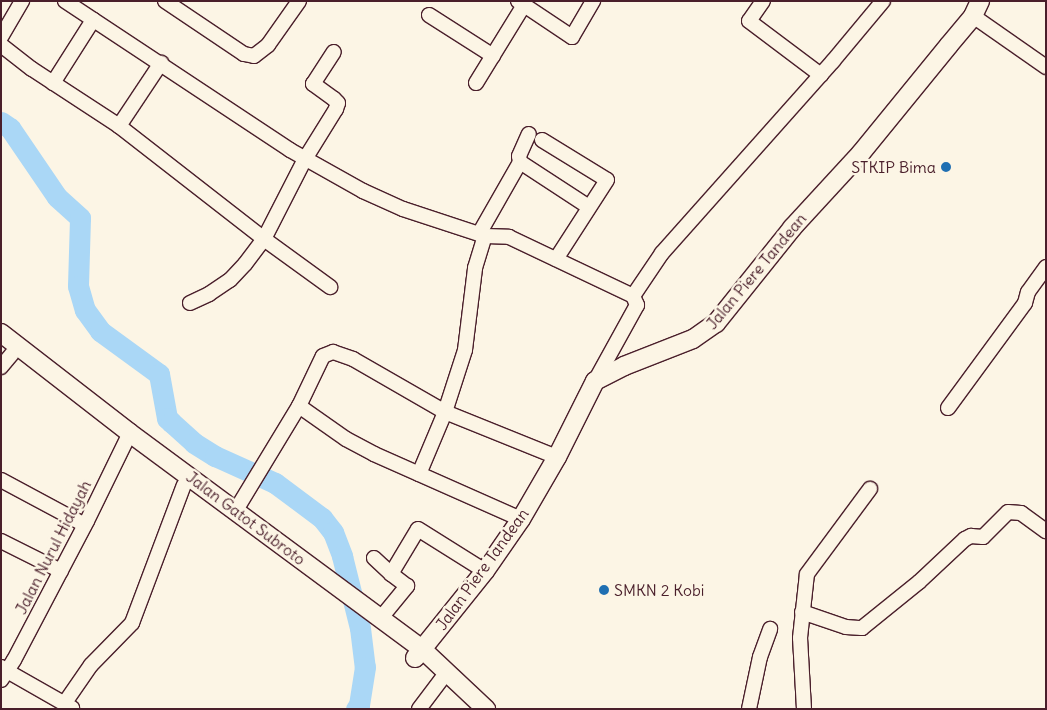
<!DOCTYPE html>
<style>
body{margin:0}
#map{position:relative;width:1047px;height:710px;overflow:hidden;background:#fcf5e5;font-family:Delius,sans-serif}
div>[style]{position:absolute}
.river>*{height:21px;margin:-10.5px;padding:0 10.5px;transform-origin:10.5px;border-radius:10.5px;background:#aad7f6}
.roads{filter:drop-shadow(1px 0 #4a1f2b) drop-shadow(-1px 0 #4a1f2b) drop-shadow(0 1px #4a1f2b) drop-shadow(0 -1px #4a1f2b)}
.minor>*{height:14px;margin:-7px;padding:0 7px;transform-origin:7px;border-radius:7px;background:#fcf5e5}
.tertiary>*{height:18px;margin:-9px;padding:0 9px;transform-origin:9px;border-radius:9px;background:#fcf5e5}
.dots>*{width:14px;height:14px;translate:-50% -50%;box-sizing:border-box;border:2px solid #fcf5e5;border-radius:50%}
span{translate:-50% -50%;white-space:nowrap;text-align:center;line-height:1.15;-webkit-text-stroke:5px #fcf5e5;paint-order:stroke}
.poi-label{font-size:16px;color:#4a1f2b}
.right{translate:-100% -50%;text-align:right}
.left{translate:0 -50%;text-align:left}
.street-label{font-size:16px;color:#4a1f2b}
.frame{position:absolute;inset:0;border:2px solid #4a1f2b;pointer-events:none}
</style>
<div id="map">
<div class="river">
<i style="left:1px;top:122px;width:11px;rotate:34deg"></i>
<i style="left:10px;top:128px;width:83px;rotate:55.7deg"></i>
<i style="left:57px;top:197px;width:31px;rotate:42deg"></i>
<i style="left:80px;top:218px;width:68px;rotate:91.7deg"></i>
<i style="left:78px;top:286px;width:25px;rotate:74deg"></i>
<i style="left:85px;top:310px;width:26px;rotate:54deg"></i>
<i style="left:100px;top:331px;width:73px;rotate:36.1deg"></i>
<i style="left:159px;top:374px;width:45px;rotate:79.7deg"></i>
<i style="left:167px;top:418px;width:6px;rotate:45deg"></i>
<i style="left:171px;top:422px;width:31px;rotate:42deg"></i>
<i style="left:194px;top:443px;width:25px;rotate:32deg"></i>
<i style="left:215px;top:456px;width:66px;rotate:24.2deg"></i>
<i style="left:275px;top:483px;width:59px;rotate:36.7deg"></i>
<i style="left:322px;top:518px;width:18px;rotate:52deg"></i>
<i style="left:333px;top:532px;width:26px;rotate:69deg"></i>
<i style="left:342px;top:556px;width:74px;rotate:76deg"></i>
<i style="left:360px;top:628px;width:39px;rotate:83deg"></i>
<i style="left:365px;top:667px;width:38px;rotate:99deg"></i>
<i style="left:359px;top:705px;width:5px;rotate:127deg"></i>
</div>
<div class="roads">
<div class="minor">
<i style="left:65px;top:1px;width:270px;rotate:33.5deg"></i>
<i style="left:290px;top:150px;width:84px;rotate:29.3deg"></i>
<i style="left:363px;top:191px;width:44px;rotate:24.2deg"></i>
<i style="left:403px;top:209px;width:86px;rotate:18.2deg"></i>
<i style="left:485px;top:236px;width:24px;rotate:2deg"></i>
<i style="left:509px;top:237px;width:137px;rotate:25.4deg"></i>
<i style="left:633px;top:296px;width:10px;rotate:66deg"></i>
<i style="left:637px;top:305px;width:87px;rotate:118.9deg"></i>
<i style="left:165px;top:1px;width:95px;rotate:33.9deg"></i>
<i style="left:244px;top:54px;width:10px;rotate:11deg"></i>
<i style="left:254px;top:56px;width:18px;rotate:-38deg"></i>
<i style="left:268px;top:45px;width:54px;rotate:-54.8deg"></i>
<i style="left:518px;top:1px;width:65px;rotate:33.7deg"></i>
<i style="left:572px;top:37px;width:42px;rotate:-59.7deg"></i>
<i style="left:763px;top:1px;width:24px;rotate:125deg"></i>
<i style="left:749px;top:21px;width:90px;rotate:36.9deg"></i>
<i style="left:429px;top:15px;width:76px;rotate:32.6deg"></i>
<i style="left:973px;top:16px;width:89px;rotate:34.9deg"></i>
<i style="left:1px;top:37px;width:42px;rotate:-59.7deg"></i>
<i style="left:1px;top:45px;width:39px;rotate:38deg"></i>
<i style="left:32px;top:69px;width:104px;rotate:33.2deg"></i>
<i style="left:119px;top:126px;width:184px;rotate:37.9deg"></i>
<i style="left:264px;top:239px;width:82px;rotate:36deg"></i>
<i style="left:53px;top:83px;width:75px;rotate:-57.6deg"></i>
<i style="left:476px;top:83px;width:92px;rotate:-58.4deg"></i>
<i style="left:119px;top:126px;width:76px;rotate:-56.3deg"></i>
<i style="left:542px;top:140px;width:76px;rotate:31.6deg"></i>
<i style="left:607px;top:180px;width:94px;rotate:122.8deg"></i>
<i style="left:520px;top:162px;width:82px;rotate:33.1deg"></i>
<i style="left:479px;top:234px;width:83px;rotate:-60.3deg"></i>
<i style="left:520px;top:162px;width:6px;rotate:-99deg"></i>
<i style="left:519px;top:156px;width:24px;rotate:-66deg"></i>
<i style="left:633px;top:296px;width:52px;rotate:-56deg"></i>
<i style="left:662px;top:253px;width:257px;rotate:-48.3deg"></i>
<i style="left:833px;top:61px;width:78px;rotate:-50.2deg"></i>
<i style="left:190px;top:303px;width:21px;rotate:-25deg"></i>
<i style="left:209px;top:294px;width:25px;rotate:-34deg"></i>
<i style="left:230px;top:280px;width:22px;rotate:-47deg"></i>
<i style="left:245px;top:264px;width:31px;rotate:-53deg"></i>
<i style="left:264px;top:239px;width:90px;rotate:-62.9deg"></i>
<i style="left:305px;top:159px;width:59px;rotate:-58.2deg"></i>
<i style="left:336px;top:109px;width:6px;rotate:-72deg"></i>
<i style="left:338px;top:103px;width:6px;rotate:-135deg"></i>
<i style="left:334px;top:99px;width:26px;rotate:-144deg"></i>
<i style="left:313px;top:84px;width:38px;rotate:-57deg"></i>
<i style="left:1px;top:367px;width:17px;rotate:-50deg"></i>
<i style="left:299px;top:406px;width:57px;rotate:35.1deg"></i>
<i style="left:346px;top:439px;width:32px;rotate:28deg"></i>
<i style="left:374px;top:454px;width:161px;rotate:23.9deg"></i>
<i style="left:948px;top:408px;width:130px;rotate:-53.7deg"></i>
<i style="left:1025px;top:303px;width:11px;rotate:-75deg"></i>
<i style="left:1028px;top:292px;width:31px;rotate:-54deg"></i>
<i style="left:419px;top:474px;width:67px;rotate:-67.2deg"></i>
<i style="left:445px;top:412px;width:65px;rotate:-72.1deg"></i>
<i style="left:465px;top:350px;width:83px;rotate:-83deg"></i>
<i style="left:475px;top:268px;width:34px;rotate:-73deg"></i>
<i style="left:1px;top:480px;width:95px;rotate:28.2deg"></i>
<i style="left:236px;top:510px;width:122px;rotate:-58.8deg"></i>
<i style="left:299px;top:406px;width:55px;rotate:-64.4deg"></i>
<i style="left:323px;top:356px;width:11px;rotate:-22deg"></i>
<i style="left:333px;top:352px;width:21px;rotate:19deg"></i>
<i style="left:353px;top:359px;width:106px;rotate:29.9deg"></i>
<i style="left:445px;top:412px;width:121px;rotate:21.9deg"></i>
<i style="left:1px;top:541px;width:67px;rotate:26.6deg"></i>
<i style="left:374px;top:558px;width:23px;rotate:43deg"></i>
<i style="left:802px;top:612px;width:46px;rotate:18.8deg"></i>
<i style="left:846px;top:627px;width:16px;rotate:4deg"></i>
<i style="left:862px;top:628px;width:73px;rotate:-38.9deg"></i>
<i style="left:919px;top:582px;width:63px;rotate:-43.1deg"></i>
<i style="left:965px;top:539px;width:7px;rotate:-27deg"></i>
<i style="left:971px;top:536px;width:12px;rotate:5deg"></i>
<i style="left:983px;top:537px;width:35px;rotate:-45deg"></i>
<i style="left:1008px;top:512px;width:13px;rotate:4deg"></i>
<i style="left:1021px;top:513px;width:31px;rotate:36deg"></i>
<i style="left:380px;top:619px;width:43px;rotate:-50.7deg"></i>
<i style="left:407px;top:586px;width:20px;rotate:-143deg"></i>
<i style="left:391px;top:574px;width:52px;rotate:-59deg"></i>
<i style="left:418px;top:529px;width:79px;rotate:32.1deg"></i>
<i style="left:1px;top:667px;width:7px;rotate:34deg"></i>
<i style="left:7px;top:671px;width:13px;rotate:-58deg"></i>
<i style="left:14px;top:660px;width:157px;rotate:-62.3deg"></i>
<i style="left:87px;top:521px;width:98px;rotate:-64deg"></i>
<i style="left:1px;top:680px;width:11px;rotate:-56deg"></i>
<i style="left:7px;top:671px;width:75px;rotate:29.6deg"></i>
<i style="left:64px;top:704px;width:47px;rotate:-55.3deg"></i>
<i style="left:91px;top:665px;width:59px;rotate:-45.7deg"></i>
<i style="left:132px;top:623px;width:147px;rotate:-69.4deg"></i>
<i style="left:419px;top:709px;width:46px;rotate:-52.9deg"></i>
<i style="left:749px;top:709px;width:53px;rotate:-78.1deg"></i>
<i style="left:760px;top:657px;width:30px;rotate:-70deg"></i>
<i style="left:804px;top:709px;width:71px;rotate:-93.2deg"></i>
<i style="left:800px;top:638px;width:64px;rotate:-83.8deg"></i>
<i style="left:807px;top:574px;width:106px;rotate:-53.5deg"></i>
</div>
<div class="tertiary">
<i style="left:1px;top:333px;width:163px;rotate:37.8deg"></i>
<i style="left:130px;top:433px;width:363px;rotate:36.5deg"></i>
<i style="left:422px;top:649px;width:88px;rotate:43.2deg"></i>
<i style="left:415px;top:658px;width:112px;rotate:-51.2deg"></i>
<i style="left:485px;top:571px;width:63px;rotate:-55.3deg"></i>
<i style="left:521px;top:519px;width:72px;rotate:-59.9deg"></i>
<i style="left:557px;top:457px;width:85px;rotate:-63.4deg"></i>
<i style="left:595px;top:381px;width:33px;rotate:-27deg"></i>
<i style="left:624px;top:366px;width:74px;rotate:-21.4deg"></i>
<i style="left:693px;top:339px;width:28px;rotate:-35deg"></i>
<i style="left:716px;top:323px;width:122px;rotate:-51.3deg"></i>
<i style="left:792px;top:228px;width:102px;rotate:-47.4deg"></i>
<i style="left:861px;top:153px;width:139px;rotate:-50.8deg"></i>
<i style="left:949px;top:45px;width:38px;rotate:-50deg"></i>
<i style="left:973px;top:16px;width:17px;rotate:-65deg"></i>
</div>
</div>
<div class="dots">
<i style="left:946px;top:167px;background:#1f6fb2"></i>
<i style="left:604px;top:590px;background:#1f6fb2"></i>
</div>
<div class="poi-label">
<span class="right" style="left:936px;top:167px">STKIP Bima</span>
<span class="left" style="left:614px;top:590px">SMKN 2 Kobi</span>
</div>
<div class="street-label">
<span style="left:756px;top:271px;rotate:-50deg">Jalan Piere Tandean</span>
<span style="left:246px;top:518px;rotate:37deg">Jalan Gatot Subroto</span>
<span style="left:53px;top:547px;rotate:-63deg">Jalan Nurul Hidayah</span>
<span style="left:482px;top:569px;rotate:-54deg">Jalan Piere Tandean</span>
</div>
<div class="frame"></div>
</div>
